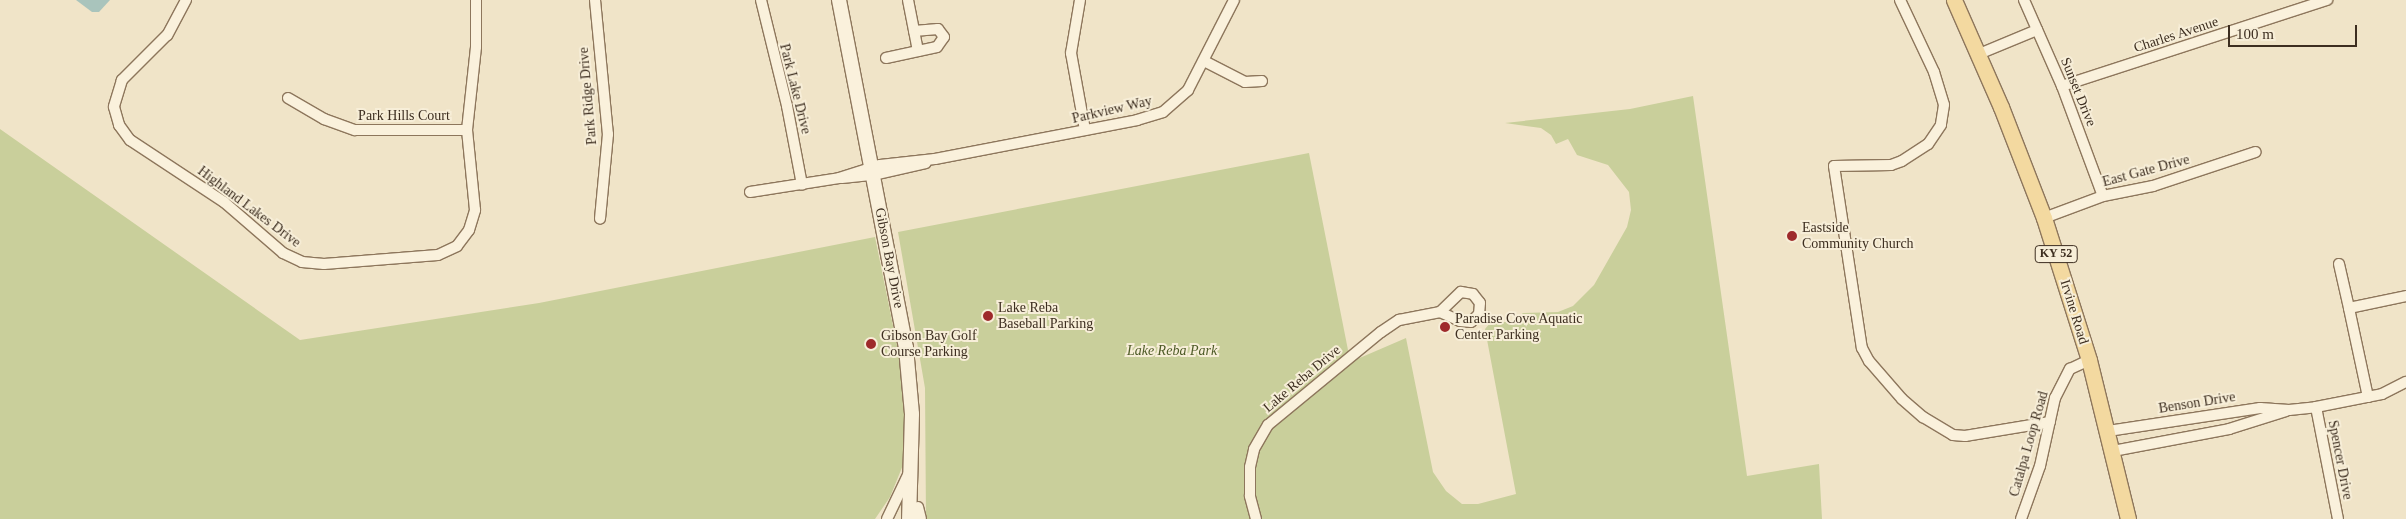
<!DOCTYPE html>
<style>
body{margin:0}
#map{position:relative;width:2406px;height:519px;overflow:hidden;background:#f0e4c8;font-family:"Times New Roman",serif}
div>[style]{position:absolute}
.green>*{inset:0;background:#c9cf9b}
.water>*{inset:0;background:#a9c4bc}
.roads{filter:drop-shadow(1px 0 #8d765c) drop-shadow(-1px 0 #8d765c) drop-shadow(0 1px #8d765c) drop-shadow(0 -1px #8d765c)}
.street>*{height:10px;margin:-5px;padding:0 5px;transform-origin:5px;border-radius:5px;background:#faf1dc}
.secondary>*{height:14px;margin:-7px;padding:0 7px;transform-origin:7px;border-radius:7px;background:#faf1dc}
.primary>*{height:15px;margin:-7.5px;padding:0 7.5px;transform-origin:7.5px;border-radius:7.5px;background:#f3d9a0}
.dots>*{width:14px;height:14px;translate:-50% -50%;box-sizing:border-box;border:2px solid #f7eed8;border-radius:50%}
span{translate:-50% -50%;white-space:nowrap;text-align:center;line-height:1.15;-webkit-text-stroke:4px #f7eed8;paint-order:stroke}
.shield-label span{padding:1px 4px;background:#f7eed8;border:1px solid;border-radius:4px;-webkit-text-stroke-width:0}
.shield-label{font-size:12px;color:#3d2e20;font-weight:700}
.street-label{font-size:14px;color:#3d2e20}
.poi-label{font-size:14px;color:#3d2e20}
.left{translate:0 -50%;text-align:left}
.park-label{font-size:14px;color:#4d5a26;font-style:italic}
.scale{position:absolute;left:2228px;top:25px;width:129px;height:22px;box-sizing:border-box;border:2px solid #3d2e20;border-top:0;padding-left:6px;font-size:15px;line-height:18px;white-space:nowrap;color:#3d2e20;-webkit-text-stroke:4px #f7eed8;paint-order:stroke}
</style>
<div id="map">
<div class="green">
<i style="clip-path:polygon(1693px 96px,1747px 476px,1819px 464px,1822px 519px,926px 519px,925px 388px,898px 232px,1309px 153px,1348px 350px,1355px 360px,1406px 338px,1433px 472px,1446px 491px,1462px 504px,1478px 504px,1516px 494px,1485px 329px,1491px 322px,1513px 322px,1523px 313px,1558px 312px,1573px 306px,1594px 285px,1627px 227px,1631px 210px,1629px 192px,1608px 165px,1577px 155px,1568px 139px,1556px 144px,1551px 135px,1541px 128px,1505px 123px,1630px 109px)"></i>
<i style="clip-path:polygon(0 129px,300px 340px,539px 303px,875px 237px,901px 365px,905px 413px,903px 465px,890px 497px,875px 519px,0 519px)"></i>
</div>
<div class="water">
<i style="clip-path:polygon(76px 0,110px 0,99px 12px,92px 12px)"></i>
</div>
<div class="roads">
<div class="street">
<i style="left:186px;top:0;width:40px;rotate:118deg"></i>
<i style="left:167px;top:35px;width:64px;rotate:135deg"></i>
<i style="left:122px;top:80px;width:28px;rotate:107deg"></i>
<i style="left:114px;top:107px;width:19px;rotate:74deg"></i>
<i style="left:119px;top:125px;width:19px;rotate:54deg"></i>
<i style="left:130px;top:140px;width:113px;rotate:33.4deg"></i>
<i style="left:224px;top:202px;width:78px;rotate:40.8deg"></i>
<i style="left:283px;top:253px;width:21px;rotate:25deg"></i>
<i style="left:302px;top:262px;width:22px;rotate:5deg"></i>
<i style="left:324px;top:264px;width:114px;rotate:-4.5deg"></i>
<i style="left:438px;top:255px;width:21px;rotate:-25deg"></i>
<i style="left:457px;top:246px;width:20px;rotate:-53deg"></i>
<i style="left:469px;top:230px;width:21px;rotate:-73deg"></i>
<i style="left:475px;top:210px;width:80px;rotate:-95.7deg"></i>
<i style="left:467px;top:130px;width:83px;rotate:-83.8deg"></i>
<i style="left:476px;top:47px;width:47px;rotate:-90deg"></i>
<i style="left:595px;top:0;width:135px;rotate:84.5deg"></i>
<i style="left:608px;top:134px;width:85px;rotate:95.4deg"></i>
<i style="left:761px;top:0;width:109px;rotate:76.2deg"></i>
<i style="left:787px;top:106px;width:80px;rotate:79.2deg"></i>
<i style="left:908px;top:0;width:52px;rotate:78.9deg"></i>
<i style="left:1080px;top:0;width:54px;rotate:99.6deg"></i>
<i style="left:1071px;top:53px;width:78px;rotate:79.7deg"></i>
<i style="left:1900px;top:0;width:80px;rotate:64.7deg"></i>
<i style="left:1934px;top:72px;width:34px;rotate:73deg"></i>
<i style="left:1944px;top:105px;width:20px;rotate:99deg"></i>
<i style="left:1941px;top:125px;width:23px;rotate:124deg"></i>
<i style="left:1928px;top:144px;width:31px;rotate:147deg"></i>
<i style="left:1902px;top:161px;width:12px;rotate:160deg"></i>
<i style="left:1891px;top:165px;width:57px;rotate:179deg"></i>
<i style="left:1834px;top:166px;width:184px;rotate:81.3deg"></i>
<i style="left:1862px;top:348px;width:15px;rotate:62deg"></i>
<i style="left:1869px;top:361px;width:50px;rotate:49deg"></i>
<i style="left:1902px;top:399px;width:28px;rotate:41deg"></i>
<i style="left:1923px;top:417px;width:35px;rotate:31deg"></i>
<i style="left:1953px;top:435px;width:12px;rotate:5deg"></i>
<i style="left:1965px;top:436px;width:86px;rotate:-9.4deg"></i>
<i style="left:2024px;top:0;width:94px;rotate:66.2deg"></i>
<i style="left:2062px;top:86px;width:117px;rotate:69.6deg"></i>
<i style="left:1979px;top:54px;width:63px;rotate:-22.5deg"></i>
<i style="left:886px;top:58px;width:52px;rotate:-12.2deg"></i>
<i style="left:937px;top:47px;width:12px;rotate:-55deg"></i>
<i style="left:944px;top:37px;width:10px;rotate:-127deg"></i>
<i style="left:938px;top:29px;width:24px;rotate:175deg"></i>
<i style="left:1204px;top:61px;width:46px;rotate:27.1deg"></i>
<i style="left:1245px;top:82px;width:17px;rotate:-3deg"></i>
<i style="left:2062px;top:86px;width:279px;rotate:-18deg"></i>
<i style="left:288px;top:98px;width:42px;rotate:30.3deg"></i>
<i style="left:324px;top:119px;width:33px;rotate:20deg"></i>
<i style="left:355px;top:130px;width:112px"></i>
<i style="left:842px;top:178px;width:31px;rotate:-6deg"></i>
<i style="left:873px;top:175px;width:54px;rotate:-12.8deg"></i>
<i style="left:750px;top:192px;width:90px;rotate:-8.9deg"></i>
<i style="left:839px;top:178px;width:43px;rotate:-17.6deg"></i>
<i style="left:880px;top:165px;width:55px;rotate:-6.2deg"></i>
<i style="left:935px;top:159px;width:206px;rotate:-10.9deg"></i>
<i style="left:1137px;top:120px;width:27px;rotate:-17deg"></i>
<i style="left:1163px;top:112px;width:33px;rotate:-41deg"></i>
<i style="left:1188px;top:90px;width:101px;rotate:-62.9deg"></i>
<i style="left:2044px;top:218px;width:63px;rotate:-20.4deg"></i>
<i style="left:2103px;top:196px;width:51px;rotate:-11.3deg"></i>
<i style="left:2153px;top:186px;width:108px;rotate:-18.3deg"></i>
<i style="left:2339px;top:264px;width:45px;rotate:77.2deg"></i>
<i style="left:1461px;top:292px;width:12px;rotate:9deg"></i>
<i style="left:1473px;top:294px;width:11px;rotate:52deg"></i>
<i style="left:1480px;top:303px;width:11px;rotate:95deg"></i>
<i style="left:1479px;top:314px;width:11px;rotate:135deg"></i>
<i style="left:1471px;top:322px;width:11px;rotate:-175deg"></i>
<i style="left:1460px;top:321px;width:22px;rotate:-156deg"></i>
<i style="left:1440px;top:312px;width:29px;rotate:-44deg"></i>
<i style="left:2368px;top:397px;width:91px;rotate:-102.1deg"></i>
<i style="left:2349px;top:308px;width:58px;rotate:-11.9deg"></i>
<i style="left:2316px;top:407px;width:114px;rotate:78.9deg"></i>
<i style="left:2108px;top:431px;width:154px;rotate:-8.6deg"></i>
<i style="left:2260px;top:408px;width:29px;rotate:4deg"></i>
<i style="left:2289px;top:410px;width:27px;rotate:-6deg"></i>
<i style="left:2316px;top:407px;width:67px;rotate:-11.1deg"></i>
<i style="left:2382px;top:394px;width:27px;rotate:-27deg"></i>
<i style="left:2113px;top:451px;width:118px;rotate:-10.7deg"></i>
<i style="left:2229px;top:429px;width:60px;rotate:-17.5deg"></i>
<i style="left:918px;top:507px;width:12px;rotate:76deg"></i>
<i style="left:887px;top:519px;width:49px;rotate:-64.5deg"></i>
<i style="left:1256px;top:519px;width:24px;rotate:-105deg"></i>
<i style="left:1250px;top:496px;width:29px;rotate:-90deg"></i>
<i style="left:1250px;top:467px;width:18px;rotate:-77deg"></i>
<i style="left:1254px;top:449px;width:28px;rotate:-60deg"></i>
<i style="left:1268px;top:425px;width:146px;rotate:-39.5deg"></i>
<i style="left:1381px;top:332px;width:22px;rotate:-34deg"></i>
<i style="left:1399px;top:320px;width:42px;rotate:-11deg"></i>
<i style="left:2021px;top:519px;width:56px;rotate:-70.3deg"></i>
<i style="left:2040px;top:466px;width:70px;rotate:-77.6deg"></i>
<i style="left:2055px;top:398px;width:33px;rotate:-63deg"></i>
<i style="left:2070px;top:369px;width:21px;rotate:-25deg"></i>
</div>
<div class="secondary">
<i style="left:839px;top:0;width:354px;rotate:79.1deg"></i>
<i style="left:906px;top:348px;width:66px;rotate:84.8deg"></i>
<i style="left:912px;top:414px;width:105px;rotate:91.6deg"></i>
</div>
<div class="primary">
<i style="left:1954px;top:0;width:117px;rotate:66.3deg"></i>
<i style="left:2001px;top:107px;width:119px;rotate:68.8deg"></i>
<i style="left:2044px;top:218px;width:149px;rotate:72.4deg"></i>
<i style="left:2089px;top:360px;width:164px;rotate:76.2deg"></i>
</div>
</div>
<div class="dots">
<i style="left:1792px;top:236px;background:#9e2a2b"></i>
<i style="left:988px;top:316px;background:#9e2a2b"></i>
<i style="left:1445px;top:327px;background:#9e2a2b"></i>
<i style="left:871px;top:344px;background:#9e2a2b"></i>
</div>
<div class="shield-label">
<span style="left:2056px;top:254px">KY 52</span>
</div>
<div class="street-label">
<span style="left:2176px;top:35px;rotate:-18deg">Charles Avenue</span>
<span style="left:795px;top:89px;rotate:76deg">Park Lake Drive</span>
<span style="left:2078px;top:92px;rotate:68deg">Sunset Drive</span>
<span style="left:588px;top:96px;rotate:-95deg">Park Ridge Drive</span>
<span style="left:1112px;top:110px;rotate:-13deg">Parkview Way</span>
<span style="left:404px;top:116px">Park Hills Court</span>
<span style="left:2146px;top:171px;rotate:-15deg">East Gate Drive</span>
<span style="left:249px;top:207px;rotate:37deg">Highland Lakes Drive</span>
<span style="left:889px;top:258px;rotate:79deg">Gibson Bay Drive</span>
<span style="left:2074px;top:312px;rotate:73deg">Irvine Road</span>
<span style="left:1302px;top:379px;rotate:-40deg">Lake Reba Drive</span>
<span style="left:2197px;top:403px;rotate:-9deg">Benson Drive</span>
<span style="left:2029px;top:444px;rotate:-74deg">Catalpa Loop Road</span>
<span style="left:2340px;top:460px;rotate:79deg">Spencer Drive</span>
</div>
<div class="poi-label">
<span class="left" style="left:1802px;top:236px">Eastside<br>Community Church</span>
<span class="left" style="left:998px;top:316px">Lake Reba<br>Baseball Parking</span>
<span class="left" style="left:1455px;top:327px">Paradise Cove Aquatic<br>Center Parking</span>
<span class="left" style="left:881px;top:344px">Gibson Bay Golf<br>Course Parking</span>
</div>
<div class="park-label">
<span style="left:1172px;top:351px">Lake Reba Park</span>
</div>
<div class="scale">100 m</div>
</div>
